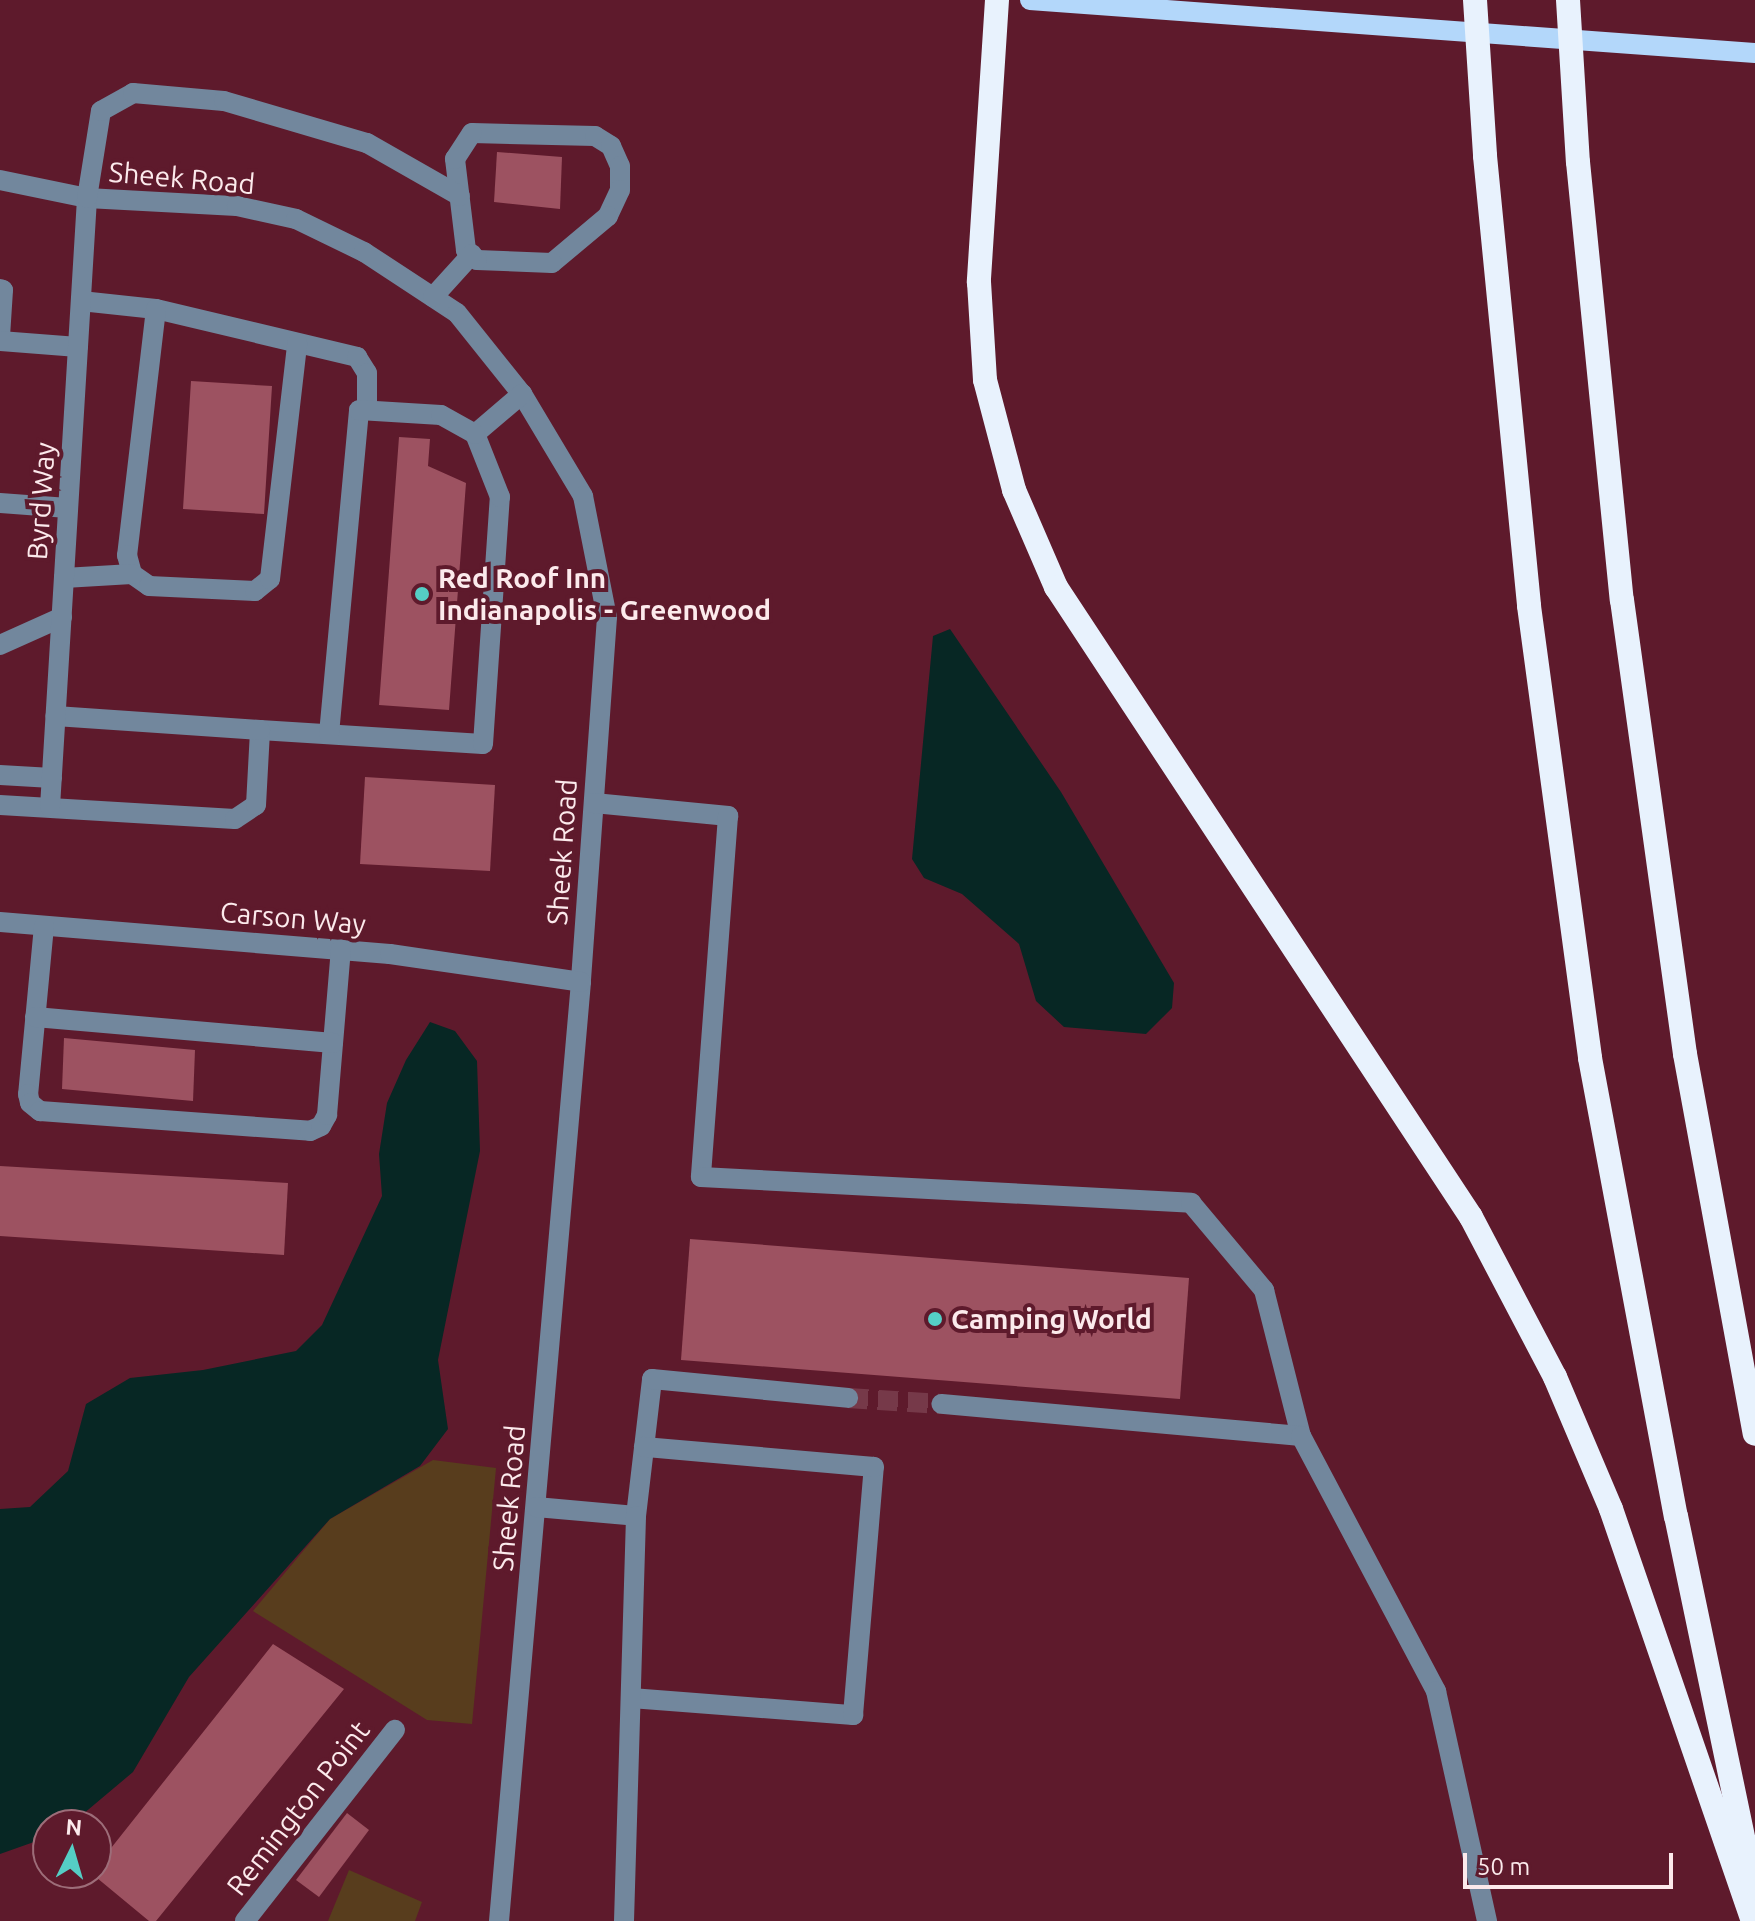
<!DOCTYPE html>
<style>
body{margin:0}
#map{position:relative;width:1755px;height:1921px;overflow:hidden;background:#5e1a2c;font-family:Ubuntu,sans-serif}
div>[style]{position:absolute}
.green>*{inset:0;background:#583d1d}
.water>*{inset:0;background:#072724}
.building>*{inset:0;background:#9d5261}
.minor-tunnel>*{height:20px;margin-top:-10px;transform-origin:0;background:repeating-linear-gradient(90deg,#763949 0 20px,transparent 0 30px)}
.minor>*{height:20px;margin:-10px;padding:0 10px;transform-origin:10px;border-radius:10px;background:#72879d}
.major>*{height:20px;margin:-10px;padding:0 10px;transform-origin:10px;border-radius:10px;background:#b3d7fa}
.highway>*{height:24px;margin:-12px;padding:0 12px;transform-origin:12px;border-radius:12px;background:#e8f2fd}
.dots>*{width:22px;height:22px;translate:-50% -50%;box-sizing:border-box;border:4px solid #5e1a2c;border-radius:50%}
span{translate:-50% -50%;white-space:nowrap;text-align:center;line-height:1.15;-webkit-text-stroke:8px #5e1a2c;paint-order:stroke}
.street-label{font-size:28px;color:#fceaec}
.poi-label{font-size:28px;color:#fceaec;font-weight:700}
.left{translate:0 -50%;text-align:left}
.north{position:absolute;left:32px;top:1809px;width:80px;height:80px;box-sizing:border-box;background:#5e1a2c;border:2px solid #9d6d79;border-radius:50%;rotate:5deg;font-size:22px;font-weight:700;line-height:32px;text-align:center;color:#fceaec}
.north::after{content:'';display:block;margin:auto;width:28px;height:36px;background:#55cec5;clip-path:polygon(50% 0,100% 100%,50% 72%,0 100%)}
.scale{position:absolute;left:1463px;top:1853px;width:210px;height:36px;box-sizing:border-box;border:4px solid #fceaec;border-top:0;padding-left:10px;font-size:24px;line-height:28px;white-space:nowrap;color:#fceaec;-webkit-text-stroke:6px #5e1a2c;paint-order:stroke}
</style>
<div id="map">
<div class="green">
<i style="clip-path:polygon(433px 1460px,496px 1468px,472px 1724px,427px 1720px,253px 1611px,330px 1519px)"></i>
<i style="clip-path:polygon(349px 1870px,422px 1902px,415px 1921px,328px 1921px)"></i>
</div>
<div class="water">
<i style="clip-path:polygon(950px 629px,1061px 792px,1174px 983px,1172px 1008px,1146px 1034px,1064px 1027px,1036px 1001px,1019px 944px,962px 894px,924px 878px,912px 859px,933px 636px)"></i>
<i style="clip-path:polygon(430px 1022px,455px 1031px,477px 1061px,480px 1151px,438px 1360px,448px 1429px,420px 1466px,330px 1519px,189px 1677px,133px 1772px,70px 1825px,48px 1825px,48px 1837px,0 1854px,0 1509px,30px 1507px,68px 1471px,86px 1404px,130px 1378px,203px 1370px,296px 1351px,322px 1325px,382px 1196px,379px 1154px,387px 1103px,406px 1060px)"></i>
</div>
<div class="building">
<i style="clip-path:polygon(497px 152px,562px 157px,560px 209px,494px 202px)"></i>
<i style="clip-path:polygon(191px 381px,272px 386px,264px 514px,183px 509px)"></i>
<i style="clip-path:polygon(399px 437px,430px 439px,428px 466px,466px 483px,449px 710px,379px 705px)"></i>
<i style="clip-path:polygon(365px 777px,495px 785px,490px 871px,360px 864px)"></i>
<i style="clip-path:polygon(64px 1038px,195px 1050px,193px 1101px,62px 1089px)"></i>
<i style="clip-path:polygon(0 1166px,288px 1183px,284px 1255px,0 1236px)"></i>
<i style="clip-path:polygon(690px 1239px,1189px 1278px,1180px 1399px,681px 1360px)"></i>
<i style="clip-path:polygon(273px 1644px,344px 1689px,156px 1921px,149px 1921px,91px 1873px,96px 1873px,96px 1867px)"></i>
<i style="clip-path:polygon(347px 1813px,369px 1830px,319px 1897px,296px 1880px)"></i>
</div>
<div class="minor-tunnel">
<i style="left:848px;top:1398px;width:93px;rotate:3.7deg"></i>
</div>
<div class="minor">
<i style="left:472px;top:133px;width:123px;rotate:1.4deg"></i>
<i style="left:595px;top:136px;width:19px;rotate:32deg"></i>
<i style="left:611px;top:146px;width:22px;rotate:66deg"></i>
<i style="left:620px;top:166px;width:24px;rotate:90deg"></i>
<i style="left:620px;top:190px;width:29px;rotate:115deg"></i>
<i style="left:608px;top:216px;width:73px;rotate:140deg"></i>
<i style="left:552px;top:263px;width:75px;rotate:-177.7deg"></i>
<i style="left:477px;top:260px;width:15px;rotate:-138deg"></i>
<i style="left:466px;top:250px;width:92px;rotate:-96.9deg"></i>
<i style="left:455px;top:159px;width:31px;rotate:-57deg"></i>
<i style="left:0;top:180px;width:89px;rotate:11.7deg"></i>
<i style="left:87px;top:198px;width:150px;rotate:3.1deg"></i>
<i style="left:237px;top:206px;width:60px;rotate:12.4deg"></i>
<i style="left:296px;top:219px;width:76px;rotate:25.9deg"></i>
<i style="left:364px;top:252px;width:111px;rotate:33.3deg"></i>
<i style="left:457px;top:313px;width:104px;rotate:51.3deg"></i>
<i style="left:522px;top:394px;width:119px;rotate:59.1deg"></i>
<i style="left:583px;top:496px;width:123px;rotate:78.8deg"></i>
<i style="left:607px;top:617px;width:366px;rotate:94.1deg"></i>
<i style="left:581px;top:982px;width:943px;rotate:94.99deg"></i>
<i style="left:0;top:289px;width:3px;rotate:18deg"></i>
<i style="left:3px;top:290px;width:47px;rotate:93.7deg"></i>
<i style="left:433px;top:297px;width:58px;rotate:-47.8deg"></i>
<i style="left:81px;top:301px;width:75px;rotate:6.1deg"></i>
<i style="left:156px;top:309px;width:207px;rotate:13.4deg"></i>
<i style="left:357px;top:357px;width:19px;rotate:58deg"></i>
<i style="left:367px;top:373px;width:37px;rotate:90deg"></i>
<i style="left:156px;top:309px;width:248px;rotate:96.7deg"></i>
<i style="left:127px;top:555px;width:20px;rotate:75deg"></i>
<i style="left:132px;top:574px;width:21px;rotate:35deg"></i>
<i style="left:149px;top:586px;width:106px;rotate:2.7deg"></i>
<i style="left:255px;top:591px;width:19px;rotate:-39deg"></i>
<i style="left:270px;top:579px;width:237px;rotate:-83.4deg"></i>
<i style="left:0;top:341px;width:78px;rotate:4.4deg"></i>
<i style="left:0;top:503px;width:68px;rotate:4.2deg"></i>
<i style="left:64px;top:578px;width:68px;rotate:-3.4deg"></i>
<i style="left:0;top:645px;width:68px;rotate:-24.3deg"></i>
<i style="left:260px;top:730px;width:223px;rotate:3.6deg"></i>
<i style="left:483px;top:744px;width:248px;rotate:-86.1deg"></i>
<i style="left:500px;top:497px;width:68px;rotate:-111.6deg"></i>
<i style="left:475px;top:434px;width:62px;rotate:-40.4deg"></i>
<i style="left:329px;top:734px;width:325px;rotate:-84.7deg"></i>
<i style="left:359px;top:410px;width:82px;rotate:3.5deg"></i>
<i style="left:441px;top:415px;width:39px;rotate:29deg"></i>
<i style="left:0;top:775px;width:52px;rotate:3.3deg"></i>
<i style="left:594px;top:803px;width:135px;rotate:5.5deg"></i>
<i style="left:728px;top:816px;width:362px;rotate:94.3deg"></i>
<i style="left:701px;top:1177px;width:491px;rotate:3deg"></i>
<i style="left:1191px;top:1203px;width:114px;rotate:50deg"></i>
<i style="left:1264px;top:1290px;width:151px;rotate:75.8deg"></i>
<i style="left:1301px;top:1436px;width:361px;rotate:-174.9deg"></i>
<i style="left:0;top:805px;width:235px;rotate:3.4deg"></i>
<i style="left:235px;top:819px;width:25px;rotate:-34deg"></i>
<i style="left:256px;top:805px;width:75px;rotate:-86.9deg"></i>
<i style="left:260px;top:730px;width:205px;rotate:-176.1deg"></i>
<i style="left:50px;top:807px;width:610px;rotate:-86.52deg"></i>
<i style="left:87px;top:198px;width:88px;rotate:-80.9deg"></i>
<i style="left:101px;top:111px;width:37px;rotate:-29deg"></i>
<i style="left:133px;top:93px;width:91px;rotate:5deg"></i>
<i style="left:224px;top:101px;width:149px;rotate:16.4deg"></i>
<i style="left:367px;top:143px;width:107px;rotate:29.7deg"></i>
<i style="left:0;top:922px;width:391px;rotate:4.7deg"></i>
<i style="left:390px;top:954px;width:193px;rotate:8.3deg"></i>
<i style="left:44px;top:926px;width:169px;rotate:95.4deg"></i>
<i style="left:28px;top:1094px;width:9px;rotate:77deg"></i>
<i style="left:30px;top:1103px;width:13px;rotate:39deg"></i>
<i style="left:40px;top:1111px;width:271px;rotate:4.2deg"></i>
<i style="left:310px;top:1131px;width:12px;rotate:-24deg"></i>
<i style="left:321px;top:1126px;width:13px;rotate:-61deg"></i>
<i style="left:327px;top:1115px;width:166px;rotate:-85.2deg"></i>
<i style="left:35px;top:1017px;width:299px;rotate:5deg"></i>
<i style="left:1301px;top:1436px;width:289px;rotate:62.1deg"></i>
<i style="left:1436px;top:1691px;width:236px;rotate:77.5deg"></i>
<i style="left:536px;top:1507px;width:100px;rotate:5.1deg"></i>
<i style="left:636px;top:1516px;width:138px;rotate:-83.3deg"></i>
<i style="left:652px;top:1379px;width:197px;rotate:5.5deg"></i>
<i style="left:631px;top:1698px;width:223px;rotate:4.4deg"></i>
<i style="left:853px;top:1715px;width:249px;rotate:-85.2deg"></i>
<i style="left:874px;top:1467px;width:231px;rotate:-175deg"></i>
<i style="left:245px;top:1921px;width:243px;rotate:-51.9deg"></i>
<i style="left:624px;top:1921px;width:405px;rotate:-88.3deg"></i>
</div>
<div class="major">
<i style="left:1030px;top:0;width:727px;rotate:4.18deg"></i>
</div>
<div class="highway">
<i style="left:997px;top:0;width:283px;rotate:93.7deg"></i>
<i style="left:979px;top:282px;width:98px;rotate:86.5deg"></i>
<i style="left:985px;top:380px;width:114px;rotate:75.2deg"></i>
<i style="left:1014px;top:490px;width:106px;rotate:66.6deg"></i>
<i style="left:1056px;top:587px;width:754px;rotate:56.63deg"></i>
<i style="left:1471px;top:1217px;width:181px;rotate:62.3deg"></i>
<i style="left:1555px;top:1377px;width:143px;rotate:67deg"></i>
<i style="left:1611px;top:1509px;width:436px;rotate:71deg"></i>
<i style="left:1475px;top:0;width:156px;rotate:86.3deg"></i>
<i style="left:1485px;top:156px;width:452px;rotate:84.4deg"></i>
<i style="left:1529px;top:606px;width:456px;rotate:82.3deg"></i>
<i style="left:1590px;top:1058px;width:466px;rotate:79.4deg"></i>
<i style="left:1676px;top:1516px;width:375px;rotate:78.2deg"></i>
<i style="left:1568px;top:0;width:162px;rotate:86.5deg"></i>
<i style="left:1578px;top:162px;width:440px;rotate:84.3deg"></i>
<i style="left:1622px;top:600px;width:458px;rotate:82.1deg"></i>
<i style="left:1685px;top:1054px;width:386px;rotate:79.6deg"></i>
</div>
<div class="dots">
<i style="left:422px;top:594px;background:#55cec5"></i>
<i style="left:935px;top:1319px;background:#55cec5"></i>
</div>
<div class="street-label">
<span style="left:182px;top:178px;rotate:5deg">Sheek Road</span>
<span style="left:41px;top:501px;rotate:-86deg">Byrd Way</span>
<span style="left:562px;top:852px;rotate:-86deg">Sheek Road</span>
<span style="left:293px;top:918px;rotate:5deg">Carson Way</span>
<span style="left:509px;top:1498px;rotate:-85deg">Sheek Road</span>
<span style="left:298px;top:1808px;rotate:-52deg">Remington Point</span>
</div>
<div class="poi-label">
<span class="left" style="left:438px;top:594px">Red Roof Inn<br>Indianapolis - Greenwood</span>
<span class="left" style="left:951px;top:1319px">Camping World</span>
</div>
<div class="north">N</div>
<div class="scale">50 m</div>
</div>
